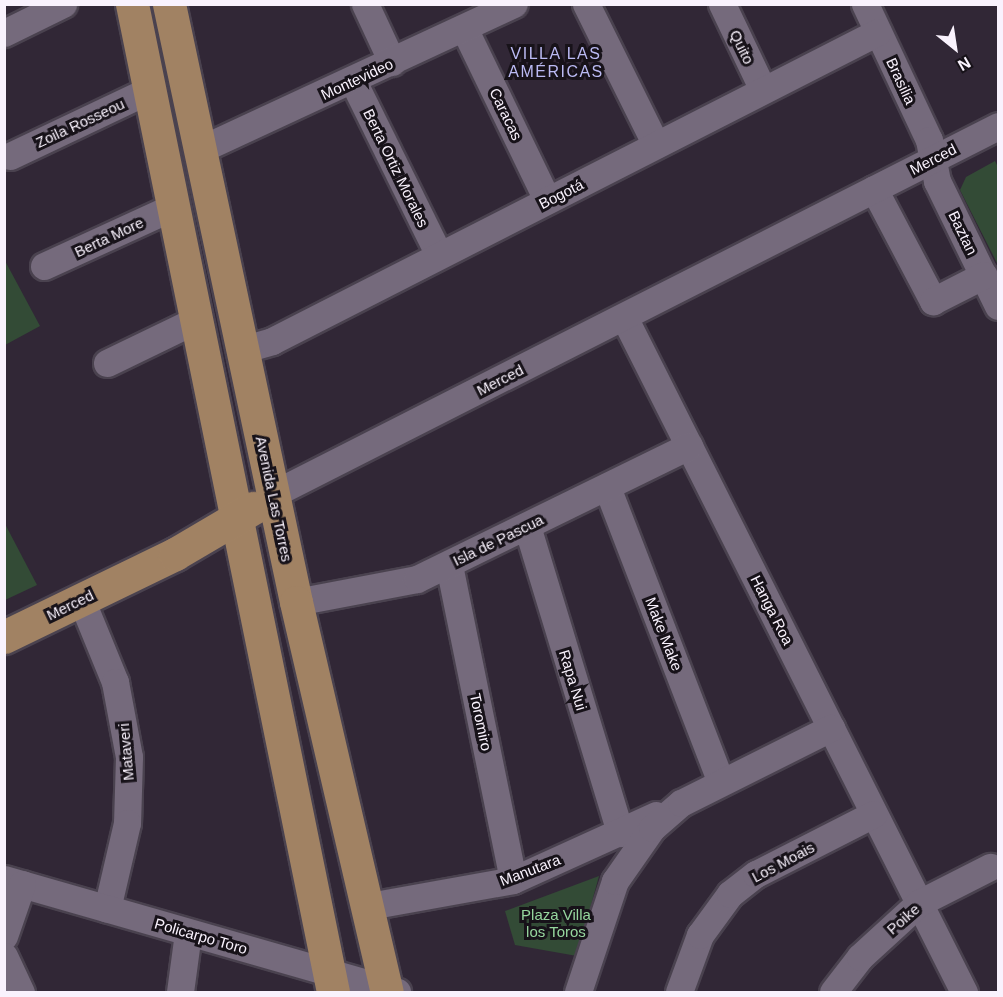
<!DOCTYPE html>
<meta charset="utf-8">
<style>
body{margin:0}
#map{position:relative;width:1003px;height:997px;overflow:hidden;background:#312736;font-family:Helvetica,sans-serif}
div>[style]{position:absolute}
.green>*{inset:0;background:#334b36}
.roads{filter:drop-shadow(2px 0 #4a424f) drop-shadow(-2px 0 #4a424f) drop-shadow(0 2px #4a424f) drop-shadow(0 -2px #4a424f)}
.minor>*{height:27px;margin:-13.5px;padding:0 13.5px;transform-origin:13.5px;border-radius:13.5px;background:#756a7c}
.major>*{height:33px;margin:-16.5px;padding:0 16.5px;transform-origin:16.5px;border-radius:16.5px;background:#a18263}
span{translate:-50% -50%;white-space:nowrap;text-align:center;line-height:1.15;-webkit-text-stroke:6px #171219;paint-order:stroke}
.street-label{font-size:15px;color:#f9f2fd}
.park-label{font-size:15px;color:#96d69e}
.neighbourhood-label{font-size:16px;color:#bbbaf3;letter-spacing:1.5px}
.frame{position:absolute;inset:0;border:6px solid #f9f2fd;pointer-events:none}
.north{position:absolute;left:925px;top:18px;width:60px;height:60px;-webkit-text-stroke:4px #171219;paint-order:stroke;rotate:150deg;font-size:16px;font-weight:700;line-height:24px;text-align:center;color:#f9f2fd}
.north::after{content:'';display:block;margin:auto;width:21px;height:27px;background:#f9f2fd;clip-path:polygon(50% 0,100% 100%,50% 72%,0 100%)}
</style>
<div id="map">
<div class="green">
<i style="clip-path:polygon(995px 161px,998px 167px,998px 265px,960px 190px,966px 177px)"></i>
<i style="clip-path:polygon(4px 259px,40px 326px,5px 345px,4px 345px)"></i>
<i style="clip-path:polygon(4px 522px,37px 585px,5px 600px,4px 600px)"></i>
<i style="clip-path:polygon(599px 876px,577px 956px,515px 945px,505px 911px)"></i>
</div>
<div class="roads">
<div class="minor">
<i style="left:365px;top:4px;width:64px;rotate:65deg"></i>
<i style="left:586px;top:4px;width:157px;rotate:63.6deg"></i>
<i style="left:722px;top:4px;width:95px;rotate:64.5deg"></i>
<i style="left:865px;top:4px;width:150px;rotate:64.8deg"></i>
<i style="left:929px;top:140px;width:42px;rotate:79deg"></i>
<i style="left:937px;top:181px;width:139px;rotate:64deg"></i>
<i style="left:464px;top:28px;width:191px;rotate:64.2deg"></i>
<i style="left:4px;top:33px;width:66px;rotate:-26.2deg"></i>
<i style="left:353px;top:81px;width:194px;rotate:63.7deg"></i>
<i style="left:199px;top:150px;width:347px;rotate:-24.9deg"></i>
<i style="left:10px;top:156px;width:154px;rotate:-25.4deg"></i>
<i style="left:874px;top:189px;width:127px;rotate:62.2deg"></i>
<i style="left:933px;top:301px;width:57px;rotate:-27deg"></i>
<i style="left:44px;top:266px;width:142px;rotate:-24.6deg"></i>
<i style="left:624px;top:317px;width:756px;rotate:63.27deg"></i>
<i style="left:241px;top:350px;width:32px;rotate:-16deg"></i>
<i style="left:272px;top:341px;width:680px;rotate:-27.02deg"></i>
<i style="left:107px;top:363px;width:99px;rotate:-25.8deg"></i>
<i style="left:607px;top:487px;width:316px;rotate:68.9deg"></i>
<i style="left:275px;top:493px;width:811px;rotate:-26.91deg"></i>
<i style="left:527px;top:526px;width:321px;rotate:73.1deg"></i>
<i style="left:449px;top:565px;width:321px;rotate:78.5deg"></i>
<i style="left:81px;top:599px;width:90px;rotate:67.7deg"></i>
<i style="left:115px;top:682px;width:76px;rotate:79.4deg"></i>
<i style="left:129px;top:757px;width:66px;rotate:91.7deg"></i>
<i style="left:127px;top:823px;width:88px;rotate:103.1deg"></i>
<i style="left:296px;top:602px;width:123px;rotate:-10.8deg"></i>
<i style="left:417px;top:579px;width:303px;rotate:-26.1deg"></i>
<i style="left:4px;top:879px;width:409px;rotate:16deg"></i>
<i style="left:369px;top:906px;width:146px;rotate:-10.2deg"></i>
<i style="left:513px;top:880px;width:157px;rotate:-24.4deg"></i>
<i style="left:4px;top:936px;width:55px;rotate:-70.9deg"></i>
<i style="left:4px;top:956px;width:40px;rotate:65deg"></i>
<i style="left:180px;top:992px;width:60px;rotate:-82.3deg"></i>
<i style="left:578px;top:992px;width:117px;rotate:-71.6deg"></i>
<i style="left:615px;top:881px;width:65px;rotate:-55.1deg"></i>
<i style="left:652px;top:828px;width:38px;rotate:-41deg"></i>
<i style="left:681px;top:803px;width:168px;rotate:-26.6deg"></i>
<i style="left:679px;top:992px;width:61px;rotate:-69.8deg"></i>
<i style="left:700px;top:935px;width:51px;rotate:-53.8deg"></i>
<i style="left:730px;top:894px;width:33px;rotate:-38deg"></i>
<i style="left:756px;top:874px;width:132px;rotate:-27deg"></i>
<i style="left:833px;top:992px;width:44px;rotate:-52.4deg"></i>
<i style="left:860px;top:957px;width:80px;rotate:-42.5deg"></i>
<i style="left:919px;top:903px;width:80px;rotate:-26.9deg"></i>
</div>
<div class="major">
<i style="left:132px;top:4px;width:1008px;rotate:78.5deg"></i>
<i style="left:169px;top:4px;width:611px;rotate:78.01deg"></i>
<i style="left:296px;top:602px;width:400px;rotate:76.9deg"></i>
<i style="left:4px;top:637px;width:190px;rotate:-25.9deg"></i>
<i style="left:175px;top:554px;width:91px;rotate:-30.5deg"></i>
</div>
</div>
<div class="street-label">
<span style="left:742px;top:47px;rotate:64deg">Quito</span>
<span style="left:357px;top:79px;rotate:-25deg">Montevideo</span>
<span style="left:901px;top:81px;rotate:65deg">Brasilia</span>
<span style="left:506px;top:114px;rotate:64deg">Caracas</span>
<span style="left:80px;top:123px;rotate:-25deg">Zoila Rosseou</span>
<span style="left:933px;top:159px;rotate:-27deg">Merced</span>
<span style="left:396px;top:168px;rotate:64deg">Berta Ortiz Morales</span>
<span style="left:561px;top:194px;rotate:-27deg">Bogotá</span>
<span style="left:963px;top:233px;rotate:64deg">Baztan</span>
<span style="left:109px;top:237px;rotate:-25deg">Berta More</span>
<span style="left:500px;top:380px;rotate:-27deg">Merced</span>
<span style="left:274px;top:499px;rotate:78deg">Avenida Las Torres</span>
<span style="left:498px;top:540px;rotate:-26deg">Isla de Pascua</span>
<span style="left:70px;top:605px;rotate:-26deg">Merced</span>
<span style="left:772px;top:610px;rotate:63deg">Hanga Roa</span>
<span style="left:664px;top:634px;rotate:69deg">Make Make</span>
<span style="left:573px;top:680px;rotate:73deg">Rapa Nui</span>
<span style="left:481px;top:722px;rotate:78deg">Toromiro</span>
<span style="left:126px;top:752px;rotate:-95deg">Mataveri</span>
<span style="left:783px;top:862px;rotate:-28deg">Los Moais</span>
<span style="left:530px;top:870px;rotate:-21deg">Manutara</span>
<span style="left:903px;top:919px;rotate:-41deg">Poike</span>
<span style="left:201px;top:936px;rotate:16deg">Policarpo Toro</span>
</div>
<div class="park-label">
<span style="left:556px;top:923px">Plaza Villa<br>los Toros</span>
</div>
<div class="neighbourhood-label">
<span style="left:556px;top:63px">VILLA LAS<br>AMÉRICAS</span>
</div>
<div class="frame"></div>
<div class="north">N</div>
</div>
